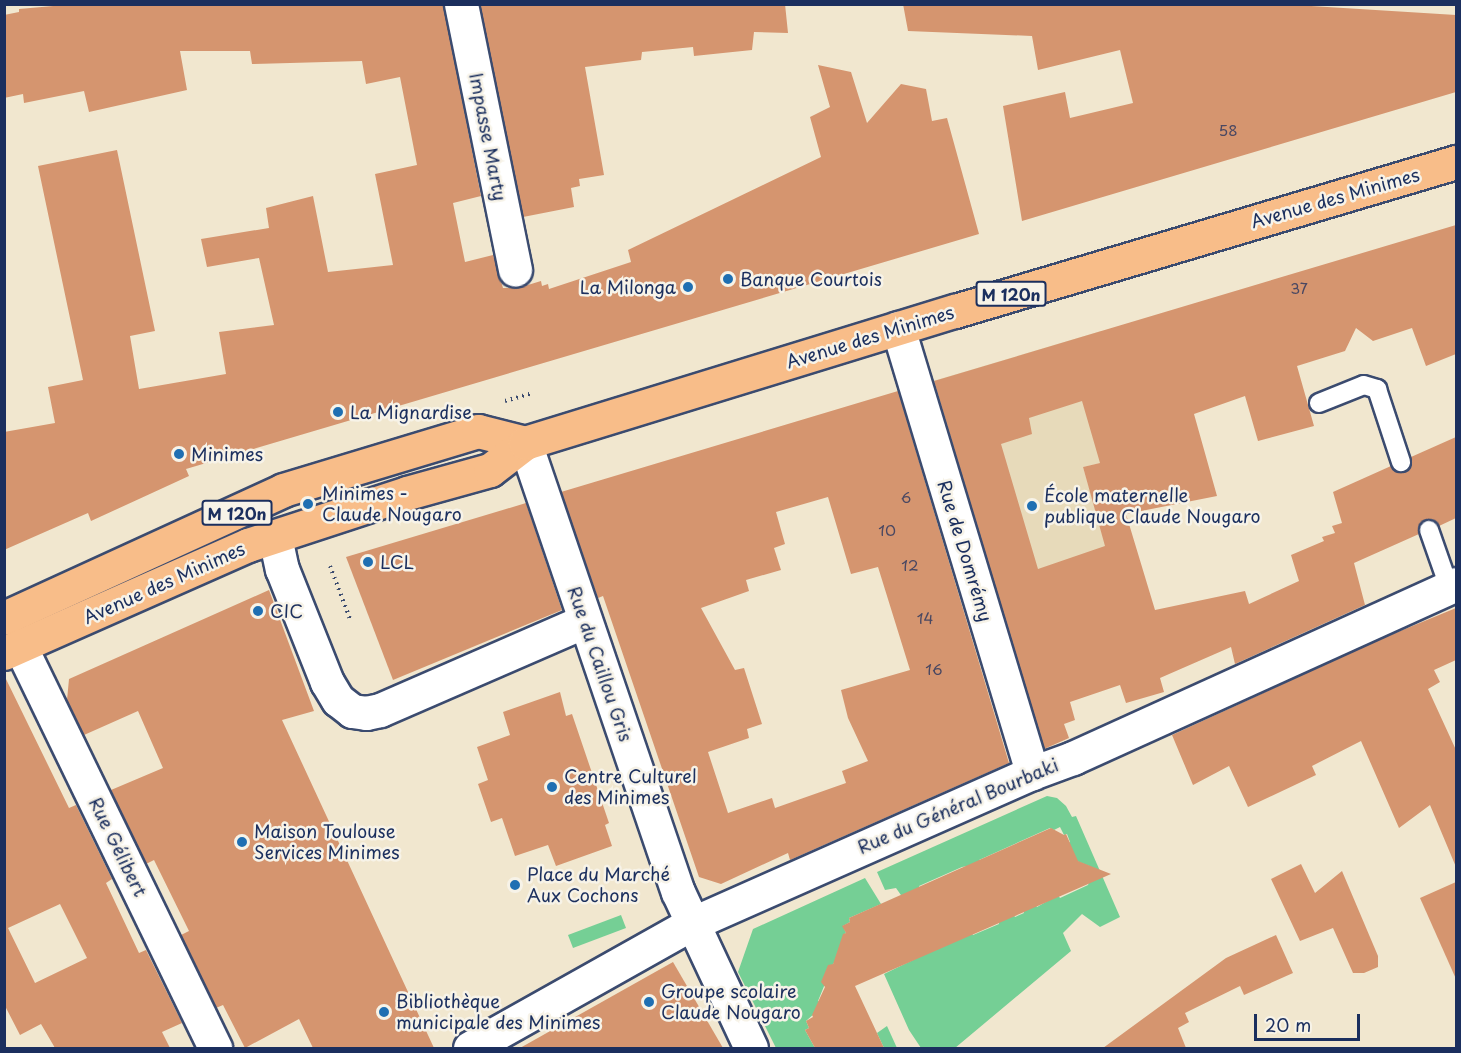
<!DOCTYPE html>
<meta charset="utf-8">
<style>
body{margin:0}
#map{position:relative;width:1461px;height:1053px;overflow:hidden;background:#f1e7cf;font-family:"Playpen Sans",sans-serif}
div>[style]{position:absolute}
.built>*{inset:0;background:#e7daba}
.green>*{inset:0;background:#75cf95}
.building>*{inset:0;background:#d5956f}
.path>*{height:4px;margin-top:-2px;transform-origin:0;background:repeating-linear-gradient(90deg,#3b4b6f 0 1.5px,transparent 0 6px)}
.roads{filter:drop-shadow(2px 0 #3b4b6f) drop-shadow(-2px 0 #3b4b6f) drop-shadow(0 2px #3b4b6f) drop-shadow(0 -2px #3b4b6f)}
.service>*{height:18px;margin:-9px;padding:0 9px;transform-origin:9px;border-radius:9px;background:#fff}
.minor>*{height:33px;margin:-16.5px;padding:0 16.5px;transform-origin:16.5px;border-radius:16.5px;background:#fff}
.primary>*{height:33px;margin:-16.5px;padding:0 16.5px;transform-origin:16.5px;border-radius:16.5px;background:#f8bd89}
.dots>*{width:16px;height:16px;translate:-50% -50%;box-sizing:border-box;border:3px solid #f7f3e8;border-radius:50%}
span{translate:-50% -50%;white-space:nowrap;text-align:center;line-height:1.15;-webkit-text-stroke:5px #f7f3e8;paint-order:stroke}
.number-label{font-size:15px;color:#4a4862}
.number-label span{-webkit-text-stroke-width:0}
.shield-label span{padding:2px 4px;background:#f7f3e8;border:2px solid;border-radius:4px;-webkit-text-stroke-width:0}
.shield-label{font-size:16px;color:#1b2f5e;font-weight:700}
.street-label{font-size:18px;color:#1b2f5e}
.poi-label{font-size:18px;color:#1b2f5e}
.left{translate:0 -50%;text-align:left}
.right{translate:-100% -50%;text-align:right}
.frame{position:absolute;inset:0;border:6px solid #1b2f5e;pointer-events:none}
.scale{position:absolute;left:1254px;top:1014px;width:106px;height:27px;box-sizing:border-box;border:3px solid #1b2f5e;border-top:0;padding-left:8px;font-size:18px;line-height:21px;white-space:nowrap;color:#1b2f5e;-webkit-text-stroke:4px #f7f3e8;paint-order:stroke}
</style>
<div id="map">
<div class="built">
<i style="clip-path:polygon(1101px 331px,1136px 455px,1083px 467px,1115px 578px,1003px 619px,933px 381px)"></i>
</div>
<div class="green">
<i style="clip-path:polygon(1047px 796px,1057px 798px,1066px 806px,1072px 817px,1076px 816px,1120px 917px,1100px 927px,1082px 914px,1063px 933px,1071px 951px,955px 1048px,921px 1048px,909px 1030px,884px 974px,971px 932px,973px 935px,999px 924px,999px 920px,1013px 914px,1015px 917px,1024px 913px,1023px 910px,1035px 904px,1037px 907px,1058px 895px,1060px 898px,1088px 885px,1094px 868px,1074px 860px,1067px 844px,1070px 842px,1067px 834px,1064px 835px,1060px 827px,1054px 830px,1050px 828px,979px 860px,979px 864px,962px 867px,919px 886px,920px 890px,903px 898px,896px 888px,885px 890px,877px 872px)"></i>
<i style="clip-path:polygon(865px 878px,881px 904px,849px 918px,850px 922px,843px 926px,846px 933px,843px 935px,847px 944px,833px 964px,818px 1001px,825px 1004px,806px 1021px,809px 1028px,805px 1030px,815px 1048px,776px 1048px,738px 972px,753px 929px)"></i>
<i style="clip-path:polygon(621px 915px,626px 928px,573px 948px,568px 935px)"></i>
<i style="clip-path:polygon(887px 1026px,897px 1048px,884px 1048px,877px 1033px)"></i>
</div>
<div class="building">
<i style="clip-path:polygon(76px 4px,443px 4px,481px 196px,453px 203px,465px 262px,493px 255px,503px 288px,518px 288px,541px 281px,542px 286px,548px 284px,549px 289px,631px 262px,628px 250px,821px 157px,810px 117px,830px 107px,818px 65px,851px 72px,867px 123px,901px 84px,926px 89px,932px 121px,947px 118px,979px 234px,186px 469px,189px 476px,139px 499px,91px 521px,88px 513px,4px 550px,4px 432px,55px 423px,48px 387px,83px 380px,38px 166px,117px 150px,155px 331px,130px 336px,139px 389px,226px 374px,219px 332px,274px 325px,259px 258px,207px 267px,201px 239px,269px 228px,266px 208px,313px 196px,328px 272px,393px 265px,375px 174px,417px 165px,400px 77px,366px 84px,362px 61px,252px 64px,250px 51px,180px 51px,187px 90px,89px 112px,84px 91px,24px 103px,23px 94px,4px 98px,4px 15px,19px 12px,19px 9px)"></i>
<i style="clip-path:polygon(480px 4px,785px 4px,788px 33px,754px 32px,752px 50px,694px 56px,693px 47px,642px 52px,641px 60px,585px 67px,604px 175px,579px 179px,580px 186px,571px 188px,574px 207px,523px 217px)"></i>
<i style="clip-path:polygon(903px 4px,1279px 4px,1456px 15px,1456px 92px,1022px 221px,1003px 106px,1065px 92px,1070px 118px,1133px 103px,1120px 50px,1038px 70px,1032px 36px,908px 31px)"></i>
<i style="clip-path:polygon(evenodd,1456px 225px,1456px 354px,1426px 366px,1412px 328px,1373px 341px,1356px 328px,1345px 351px,1297px 366px,1314px 426px,1258px 441px,1245px 396px,1194px 414px,1217px 496px,1126px 514px,1155px 610px,1245px 591px,1249px 604px,1299px 581px,1291px 555px,1324px 541px,1322px 537px,1335px 533px,1332px 526px,1342px 523px,1333px 492px,1391px 466px,1398px 473px,1405px 472px,1412px 465px,1411px 457px,1456px 437px,1456px 518px,1439px 526px,1432px 519px,1425px 520px,1418px 527px,1419px 534px,1354px 563px,1365px 605px,1235px 664px,1231px 647px,1160px 678px,1164px 692px,1126px 703px,1120px 685px,1070px 702px,1075px 720px,1064px 724px,1069px 738px,1044px 749px,934px 381px,1456px 225px,1082px 401px,1100px 463px,1083px 467px,1105px 546px,1038px 569px,1001px 444px,1032px 434px,1029px 418px,1082px 401px)"></i>
<i style="clip-path:polygon(evenodd,898px 391px,1009px 763px,790px 860px,788px 853px,721px 884px,699px 877px,603px 596px,598px 598px,561px 492px,898px 391px,828px 497px,851px 574px,878px 567px,910px 670px,841px 690px,848px 718px,868px 761px,842px 771px,846px 783px,775px 808px,772px 798px,728px 813px,708px 752px,749px 738px,747px 729px,762px 724px,744px 668px,735px 670px,701px 608px,749px 591px,746px 580px,781px 570px,774px 548px,785px 544px,776px 512px,828px 497px)"></i>
<i style="clip-path:polygon(526px 503px,562px 610px,393px 680px,346px 557px)"></i>
<i style="clip-path:polygon(269px 590px,314px 711px,282px 720px,434px 1048px,313px 1048px,299px 1019px,245px 1048px,223px 1005px,216px 1008px,181px 935px,189px 931px,154px 860px,146px 864px,111px 790px,163px 768px,138px 711px,84px 735px,67px 700px,69px 679px)"></i>
<i style="clip-path:polygon(1456px 608px,1456px 660px,1434px 670px,1440px 682px,1428px 689px,1456px 750px,1456px 867px,1430px 805px,1399px 828px,1361px 741px,1312px 766px,1316px 775px,1248px 807px,1229px 766px,1193px 785px,1172px 735px,1376px 641px)"></i>
<i style="clip-path:polygon(evenodd,4px 675px,69px 808px,76px 805px,112px 879px,106px 883px,139px 953px,146px 950px,182px 1023px,162px 1032px,170px 1048px,55px 1048px,41px 1024px,20px 1035px,4px 1004px,4px 675px,60px 904px,87px 958px,35px 983px,8px 928px,60px 904px)"></i>
<i style="clip-path:polygon(560px 692px,566px 716px,572px 714px,609px 823px,605px 825px,612px 846px,556px 866px,548px 845px,515px 856px,502px 818px,491px 822px,478px 784px,488px 780px,477px 747px,510px 735px,503px 712px)"></i>
<i style="clip-path:polygon(1051px 828px,1064px 835px,1066px 834px,1078px 861px,1111px 874px,855px 986px,884px 1048px,815px 1048px,805px 1030px,809px 1028px,806px 1021px,813px 1017px,812px 1015px,825px 987px,821px 982px,828px 965px,833px 964px,843px 934px,846px 933px,842px 926px,850px 922px,849px 918px)"></i>
<i style="clip-path:polygon(1301px 864px,1315px 893px,1342px 871px,1378px 956px,1378px 967px,1364px 973px,1353px 973px,1333px 928px,1300px 941px,1271px 879px)"></i>
<i style="clip-path:polygon(1456px 882px,1456px 979px,1420px 898px)"></i>
<i style="clip-path:polygon(1276px 935px,1293px 973px,1244px 995px,1240px 986px,1185px 1013px,1189px 1022px,1178px 1028px,1186px 1048px,1103px 1048px,1226px 958px)"></i>
<i style="clip-path:polygon(673px 962px,723px 1048px,520px 1048px)"></i>
</div>
<div class="path">
<i style="left:505px;top:401px;width:29px;rotate:-16deg"></i>
<i style="left:330px;top:566px;width:57px;rotate:69.3deg"></i>
</div>
<div class="roads">
<div class="service">
<i style="left:1319px;top:403px;width:48px;rotate:-21.8deg"></i>
<i style="left:1364px;top:385px;width:14px;rotate:17deg"></i>
<i style="left:1377px;top:389px;width:77px;rotate:71.8deg"></i>
<i style="left:1429px;top:530px;width:60px;rotate:70.7deg"></i>
</div>
<div class="minor">
<i style="left:461px;top:4px;width:271px;rotate:78.5deg"></i>
<i style="left:898px;top:328px;width:465px;rotate:73.2deg"></i>
<i style="left:525px;top:443px;width:474px;rotate:71.2deg"></i>
<i style="left:678px;top:892px;width:172px;rotate:64.9deg"></i>
<i style="left:275px;top:537px;width:33px;rotate:78deg"></i>
<i style="left:282px;top:569px;width:122px;rotate:68.3deg"></i>
<i style="left:327px;top:682px;width:21px;rotate:59deg"></i>
<i style="left:338px;top:700px;width:18px;rotate:38deg"></i>
<i style="left:352px;top:711px;width:14px;rotate:8deg"></i>
<i style="left:366px;top:713px;width:14px;rotate:-12deg"></i>
<i style="left:380px;top:710px;width:223px;rotate:-23.5deg"></i>
<i style="left:20px;top:646px;width:447px;rotate:64.1deg"></i>
<i style="left:470px;top:1048px;width:253px;rotate:-29.3deg"></i>
<i style="left:691px;top:924px;width:373px;rotate:-23.9deg"></i>
<i style="left:1032px;top:773px;width:44px;rotate:-20.1deg"></i>
<i style="left:1073px;top:758px;width:421px;rotate:-24.4deg"></i>
</div>
<div class="primary">
<i style="left:4px;top:618px;width:307px;rotate:-24.6deg"></i>
<i style="left:283px;top:490px;width:204px;rotate:-16.8deg"></i>
<i style="left:478px;top:431px;width:49px;rotate:14.3deg"></i>
<i style="left:4px;top:653px;width:267px;rotate:-23.9deg"></i>
<i style="left:248px;top:545px;width:167px;rotate:-18.1deg"></i>
<i style="left:407px;top:493px;width:86px;rotate:-15.5deg"></i>
<i style="left:490px;top:470px;width:44px;rotate:-37.6deg"></i>
<i style="left:525px;top:443px;width:450px;rotate:-17.1deg"></i>
<i style="left:955px;top:311px;width:523px;rotate:-16.56deg"></i>
</div>
</div>
<div class="dots">
<i style="left:728px;top:279px;background:#1f6fb2"></i>
<i style="left:688px;top:287px;background:#1f6fb2"></i>
<i style="left:338px;top:412px;background:#1f6fb2"></i>
<i style="left:179px;top:454px;background:#1f6fb2"></i>
<i style="left:308px;top:504px;background:#1f6fb2"></i>
<i style="left:1032px;top:506px;background:#1f6fb2"></i>
<i style="left:368px;top:562px;background:#1f6fb2"></i>
<i style="left:258px;top:611px;background:#1f6fb2"></i>
<i style="left:552px;top:787px;background:#1f6fb2"></i>
<i style="left:242px;top:842px;background:#1f6fb2"></i>
<i style="left:515px;top:885px;background:#1f6fb2"></i>
<i style="left:649px;top:1002px;background:#1f6fb2"></i>
<i style="left:384px;top:1012px;background:#1f6fb2"></i>
</div>
<div class="number-label">
<span style="left:1228px;top:130px">58</span>
<span style="left:1299px;top:288px">37</span>
<span style="left:906px;top:497px">6</span>
<span style="left:887px;top:530px">10</span>
<span style="left:910px;top:565px">12</span>
<span style="left:925px;top:618px">14</span>
<span style="left:934px;top:669px">16</span>
</div>
<div class="shield-label">
<span style="left:1011px;top:294px">M 120n</span>
<span style="left:237px;top:513px">M 120n</span>
</div>
<div class="street-label">
<span style="left:488px;top:137px;rotate:79deg">Impasse Marty</span>
<span style="left:1335px;top:198px;rotate:-16deg">Avenue des Minimes</span>
<span style="left:870px;top:337px;rotate:-17deg">Avenue des Minimes</span>
<span style="left:965px;top:551px;rotate:73deg">Rue de Domrémy</span>
<span style="left:164px;top:583px;rotate:-24deg">Avenue des Minimes</span>
<span style="left:600px;top:664px;rotate:71deg">Rue du Caillou Gris</span>
<span style="left:958px;top:806px;rotate:-23deg">Rue du Général Bourbaki</span>
<span style="left:118px;top:847px;rotate:64deg">Rue Gélibert</span>
</div>
<div class="poi-label">
<span class="left" style="left:740px;top:279px">Banque Courtois</span>
<span class="right" style="left:676px;top:287px">La Milonga</span>
<span class="left" style="left:350px;top:412px">La Mignardise</span>
<span class="left" style="left:191px;top:454px">Minimes</span>
<span class="left" style="left:322px;top:504px">Minimes -<br>Claude Nougaro</span>
<span class="left" style="left:1044px;top:506px">École maternelle<br>publique Claude Nougaro</span>
<span class="left" style="left:380px;top:562px">LCL</span>
<span class="left" style="left:270px;top:611px">CIC</span>
<span class="left" style="left:564px;top:787px">Centre Culturel<br>des Minimes</span>
<span class="left" style="left:254px;top:842px">Maison Toulouse<br>Services Minimes</span>
<span class="left" style="left:527px;top:885px">Place du Marché<br>Aux Cochons</span>
<span class="left" style="left:661px;top:1002px">Groupe scolaire<br>Claude Nougaro</span>
<span class="left" style="left:396px;top:1012px">Bibliothèque<br>municipale des Minimes</span>
</div>
<div class="frame"></div>
<div class="scale">20 m</div>
</div>
